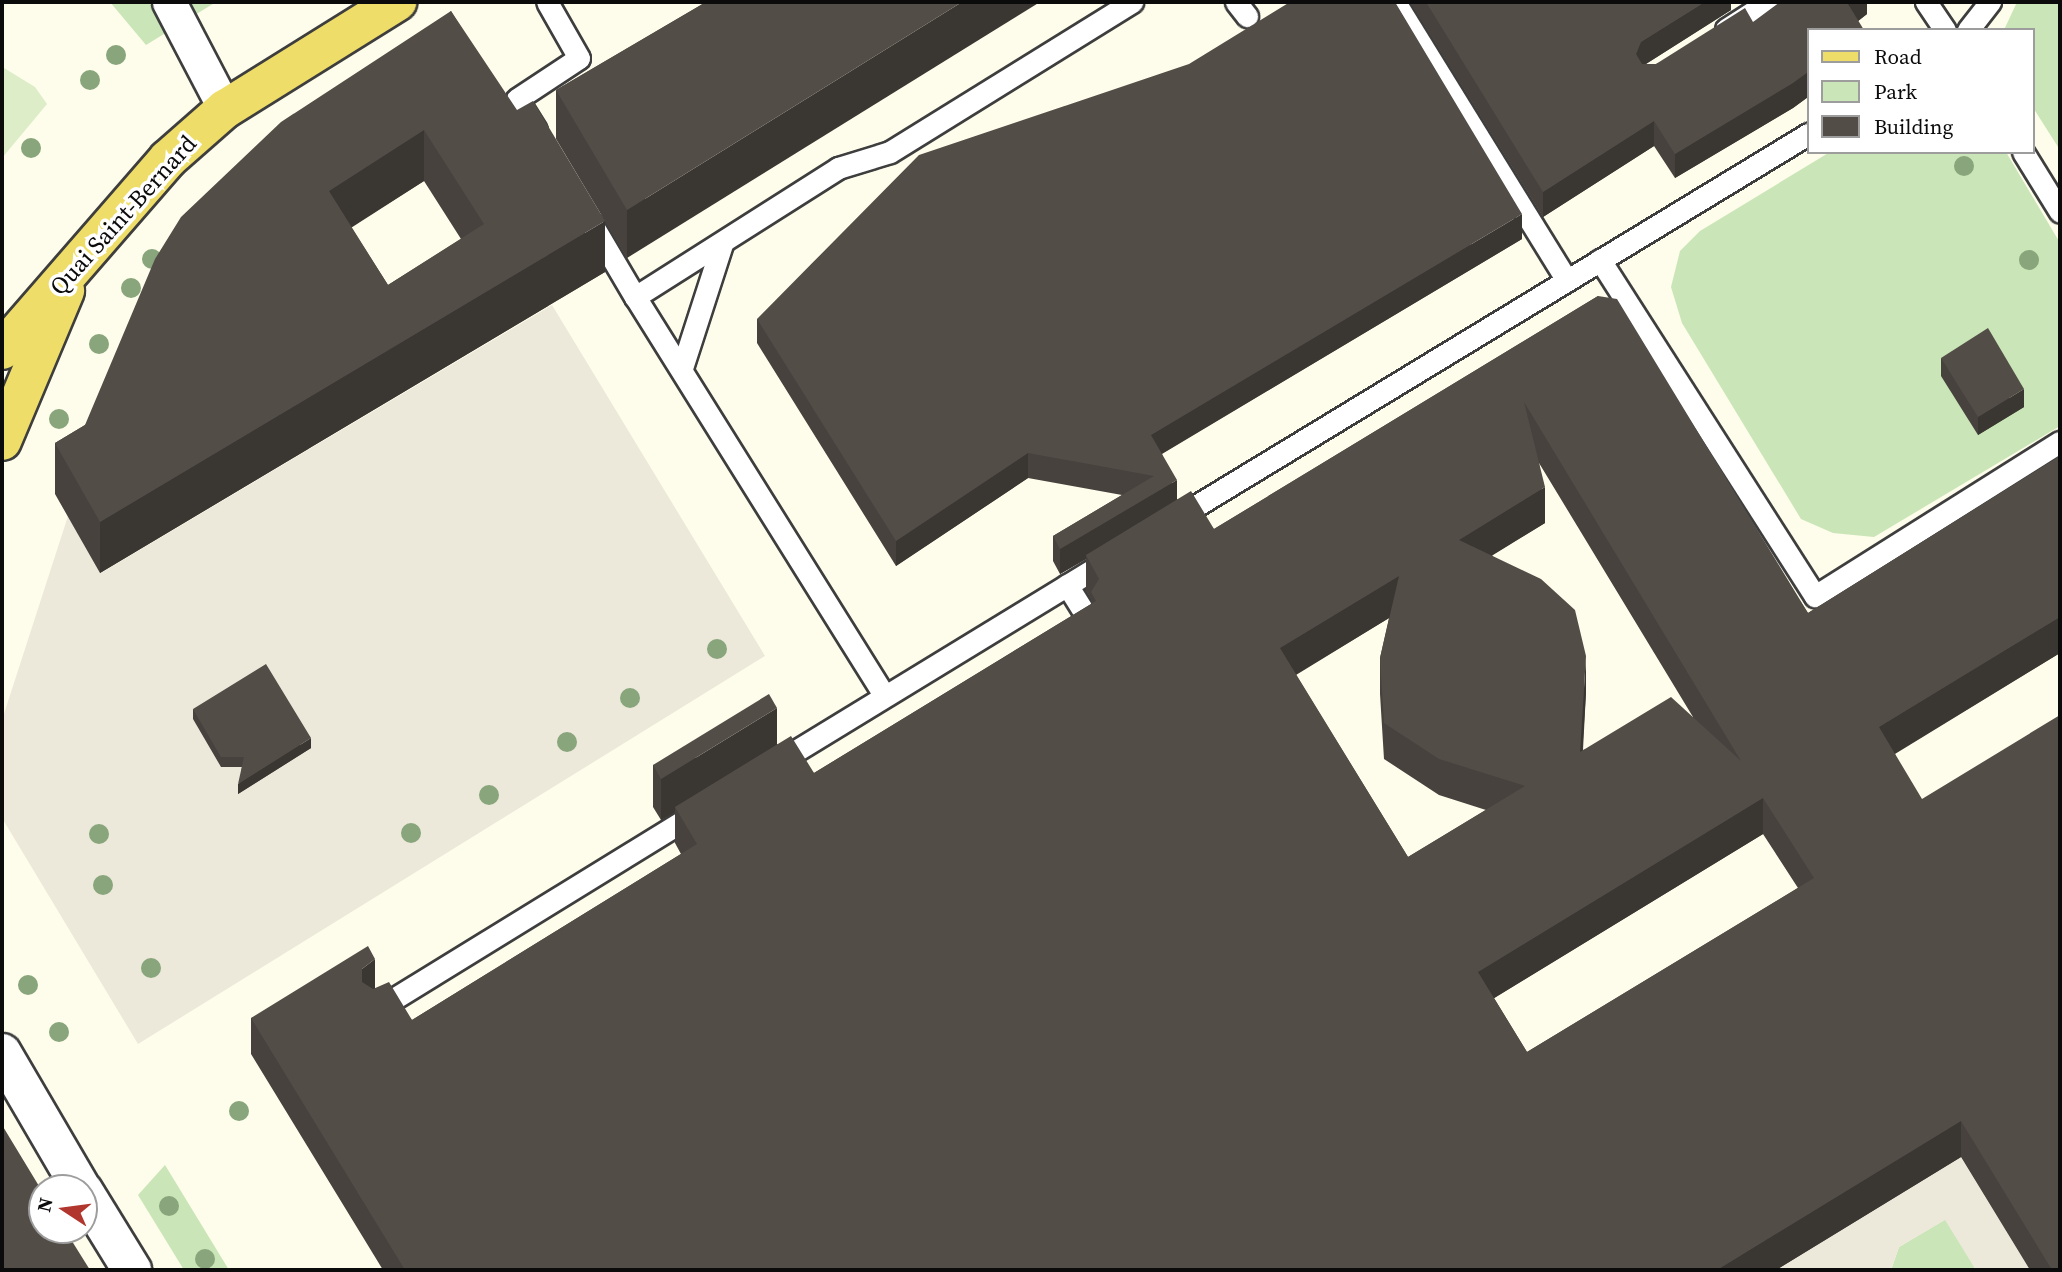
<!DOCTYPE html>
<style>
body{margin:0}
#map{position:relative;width:2062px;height:1272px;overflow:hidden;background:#fefcea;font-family:"Source Serif 4",serif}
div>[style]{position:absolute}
.green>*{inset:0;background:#cae5b7}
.pitch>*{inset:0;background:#dcedc8}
.plaza>*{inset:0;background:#ece9db}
.roads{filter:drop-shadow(2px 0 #3e3e3e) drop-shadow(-2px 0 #3e3e3e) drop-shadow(0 2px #3e3e3e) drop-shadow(0 -2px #3e3e3e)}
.service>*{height:21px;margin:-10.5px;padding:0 10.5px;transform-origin:10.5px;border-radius:10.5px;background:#fff}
.pedestrian>*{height:33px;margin:-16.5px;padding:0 16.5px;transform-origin:16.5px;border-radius:16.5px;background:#fff}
.tertiary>*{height:38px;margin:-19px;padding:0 19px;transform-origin:19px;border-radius:19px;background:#fff}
.primary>*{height:38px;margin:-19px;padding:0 19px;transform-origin:19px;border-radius:19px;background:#efdd69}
.trees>*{width:20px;height:20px;margin:-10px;border-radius:50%;background:#88a57b}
.wall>*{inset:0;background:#47423e}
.shaded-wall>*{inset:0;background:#3a3632}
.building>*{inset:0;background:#534d48}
span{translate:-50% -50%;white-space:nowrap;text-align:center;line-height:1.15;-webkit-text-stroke:7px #fff;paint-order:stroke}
.street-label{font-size:24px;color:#0b0b0b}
.frame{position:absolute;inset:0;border:4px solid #0b0b0b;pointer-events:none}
.legend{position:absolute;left:1807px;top:28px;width:228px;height:126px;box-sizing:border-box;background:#fff;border:2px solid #9d9d9d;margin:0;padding:9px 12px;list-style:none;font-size:21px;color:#0b0b0b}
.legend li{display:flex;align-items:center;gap:14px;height:35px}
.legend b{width:35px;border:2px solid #9d9d9d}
.north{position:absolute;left:28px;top:1174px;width:70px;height:70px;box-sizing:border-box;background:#fff;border:2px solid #9d9d9d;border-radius:50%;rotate:283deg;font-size:19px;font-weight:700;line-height:28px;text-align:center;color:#0b0b0b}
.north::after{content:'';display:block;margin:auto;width:24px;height:32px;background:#b0362e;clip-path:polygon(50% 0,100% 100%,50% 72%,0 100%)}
</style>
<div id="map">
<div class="green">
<i style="clip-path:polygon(110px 2px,216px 2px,146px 45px)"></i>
<i style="clip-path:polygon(2017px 2px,2060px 2px,2060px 150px,2032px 106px,2032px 30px,2004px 30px)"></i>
<i style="clip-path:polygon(1830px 152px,2006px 152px,2060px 243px,2060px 426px,1874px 537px,1833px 533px,1801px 519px,1682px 323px,1671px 287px,1680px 251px,1700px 231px)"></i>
<i style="clip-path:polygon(165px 1165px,229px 1270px,184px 1270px,138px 1195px)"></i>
<i style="clip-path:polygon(1946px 1219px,1976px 1270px,1891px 1270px,1899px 1247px)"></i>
</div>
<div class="pitch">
<i style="clip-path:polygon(4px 68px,35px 87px,47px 104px,2px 158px)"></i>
</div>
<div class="plaza">
<i style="clip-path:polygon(552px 305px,765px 656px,138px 1044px,2px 818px,2px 720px,68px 516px,101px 573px)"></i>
<i style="clip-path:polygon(1955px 1148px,2030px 1270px,1976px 1270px,1945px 1220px,1899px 1247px,1891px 1270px,1775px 1270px)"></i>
</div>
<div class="roads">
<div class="service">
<i style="left:1236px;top:2px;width:18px;rotate:52deg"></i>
<i style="left:1395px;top:2px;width:327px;rotate:58.3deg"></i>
<i style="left:1926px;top:2px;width:34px;rotate:56deg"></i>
<i style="left:1726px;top:29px;width:50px;rotate:-32.7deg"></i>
<i style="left:1968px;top:30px;width:36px;rotate:-52deg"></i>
<i style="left:536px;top:130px;width:36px;rotate:-122deg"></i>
<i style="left:517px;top:99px;width:74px;rotate:-33.5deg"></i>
<i style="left:579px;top:58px;width:64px;rotate:-119.7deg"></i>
<i style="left:2023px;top:152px;width:70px;rotate:58.3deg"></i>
<i style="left:592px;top:224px;width:85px;rotate:59.5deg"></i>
<i style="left:1600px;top:260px;width:399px;rotate:57.4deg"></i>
<i style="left:1815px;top:596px;width:289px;rotate:-32.2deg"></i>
<i style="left:682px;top:368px;width:130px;rotate:-72.1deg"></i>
<i style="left:1176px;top:518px;width:740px;rotate:-31.28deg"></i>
<i style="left:1067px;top:585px;width:36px;rotate:58deg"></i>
<i style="left:884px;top:695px;width:469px;rotate:-122deg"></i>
<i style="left:635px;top:297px;width:241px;rotate:-32.4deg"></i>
<i style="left:838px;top:168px;width:54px;rotate:-17.1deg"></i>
<i style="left:890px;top:152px;width:285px;rotate:-31.8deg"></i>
<i style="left:776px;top:763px;width:391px;rotate:-31.4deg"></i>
<i style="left:374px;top:1011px;width:380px;rotate:-31.6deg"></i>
</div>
<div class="pedestrian">
<i style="left:169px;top:2px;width:121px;rotate:62.4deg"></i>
</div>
<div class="tertiary">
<i style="left:2px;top:1053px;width:156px;rotate:59.7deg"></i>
<i style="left:84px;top:1192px;width:92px;rotate:58.4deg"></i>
</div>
<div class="primary">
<i style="left:2px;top:350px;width:253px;rotate:-49deg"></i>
<i style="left:168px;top:159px;width:76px;rotate:-41.3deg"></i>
<i style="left:225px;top:109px;width:203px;rotate:-31.9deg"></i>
<i style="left:2px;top:441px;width:163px;rotate:-67.2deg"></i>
</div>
</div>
<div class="trees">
<i style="left:116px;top:55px"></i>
<i style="left:90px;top:80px"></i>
<i style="left:31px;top:148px"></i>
<i style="left:1964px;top:166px"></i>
<i style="left:152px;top:259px"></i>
<i style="left:2029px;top:260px"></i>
<i style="left:131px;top:288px"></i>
<i style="left:99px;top:344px"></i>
<i style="left:59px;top:419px"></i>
<i style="left:717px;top:649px"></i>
<i style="left:630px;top:698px"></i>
<i style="left:567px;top:742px"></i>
<i style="left:489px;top:795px"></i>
<i style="left:411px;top:833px"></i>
<i style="left:99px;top:834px"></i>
<i style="left:103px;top:885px"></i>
<i style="left:151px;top:968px"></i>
<i style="left:28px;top:985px"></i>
<i style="left:59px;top:1032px"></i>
<i style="left:239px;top:1111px"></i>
<i style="left:169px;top:1206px"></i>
<i style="left:205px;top:1259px"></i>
</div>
<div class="wall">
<i style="clip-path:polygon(706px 2px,627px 258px,556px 139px,556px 90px)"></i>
<i style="clip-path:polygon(1410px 2px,1731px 2px,1731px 10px,1646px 64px,1656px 64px,1753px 22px,1867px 2px,1867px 14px,1858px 21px,1808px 30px,1808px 97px,1793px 108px,1675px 178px,1654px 146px,1543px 217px)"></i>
<i style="clip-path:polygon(evenodd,451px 11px,605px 272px,100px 573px,55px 494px,55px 443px,85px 425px,451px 11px,424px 181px,461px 239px,388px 285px,351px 227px,424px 181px)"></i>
<i style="clip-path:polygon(evenodd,1522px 239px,1162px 454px,1177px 499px,1214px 529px,1598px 296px,1808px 613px,2060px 456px,2060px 653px,1895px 754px,2060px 1270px,2030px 1270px,1961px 1157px,1776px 1270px,383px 1270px,251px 1054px,251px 1018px,375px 988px,412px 1020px,681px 854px,675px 843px,675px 812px,661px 820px,653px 807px,653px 765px,777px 744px,814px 773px,1091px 604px,1091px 599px,1086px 591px,1086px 559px,1060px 574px,1053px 561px,1053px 536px,1122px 495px,1028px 478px,896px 566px,757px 343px,757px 319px,1522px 239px,1539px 463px,1693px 717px,1583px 750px,1586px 692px,1492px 555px,1545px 523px,1539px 463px,1522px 239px,1389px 618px,1380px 658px,1380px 694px,1384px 759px,1439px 795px,1486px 810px,1408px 857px,1296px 675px,1389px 618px,1522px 239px,1763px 834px,1798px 888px,1527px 1052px,1494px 998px,1763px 834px)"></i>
<i style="clip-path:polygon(1941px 358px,2024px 407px,1978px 435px,1941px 376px)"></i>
<i style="clip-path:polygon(193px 709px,311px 748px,238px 794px,242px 767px,221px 767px,193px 719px)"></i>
</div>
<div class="shaded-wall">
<i style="clip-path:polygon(962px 2px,1040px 2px,627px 258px,627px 210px)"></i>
<i style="clip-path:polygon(1705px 2px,1731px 2px,1731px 10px,1641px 67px,1636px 54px,1641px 42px)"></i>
<i style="clip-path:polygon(1851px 2px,1867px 2px,1867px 14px,1848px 29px,1848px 4px)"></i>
<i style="clip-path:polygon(1808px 72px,1808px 97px,1793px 108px,1675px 178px,1675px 154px)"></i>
<i style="clip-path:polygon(1654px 121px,1654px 146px,1543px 217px,1543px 192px)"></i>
<i style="clip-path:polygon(424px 130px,424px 181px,329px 242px,329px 191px)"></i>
<i style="clip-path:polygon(1522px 214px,1522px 239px,1151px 460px,1151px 435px)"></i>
<i style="clip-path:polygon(605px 221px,605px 272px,100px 573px,100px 522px)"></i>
<i style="clip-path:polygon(2024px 389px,2024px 407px,1978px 435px,1978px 417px)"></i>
<i style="clip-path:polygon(1028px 453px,1028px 478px,896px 566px,896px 541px)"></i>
<i style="clip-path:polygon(1177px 480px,1177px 505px,1086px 555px,1086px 559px,1060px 574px,1060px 549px)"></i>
<i style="clip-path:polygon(1545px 487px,1545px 523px,1459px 576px,1459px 540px)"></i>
<i style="clip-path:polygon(1399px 576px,1399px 612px,1280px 684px,1280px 648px)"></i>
<i style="clip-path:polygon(2060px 617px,2060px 653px,1879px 763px,1879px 727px)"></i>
<i style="clip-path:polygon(1586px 656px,1586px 692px,1580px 788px,1580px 752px)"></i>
<i style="clip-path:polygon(777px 708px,777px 749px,675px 807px,675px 812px,661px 820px,661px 779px)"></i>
<i style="clip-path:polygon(311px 738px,311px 748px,238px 794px,238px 784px)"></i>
<i style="clip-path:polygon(1763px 798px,1763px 834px,1478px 1008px,1478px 972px)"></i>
<i style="clip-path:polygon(375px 959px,375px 995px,362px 1005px,362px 969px)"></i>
<i style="clip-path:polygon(1961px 1121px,1961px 1157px,1776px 1270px,1717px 1270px)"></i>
</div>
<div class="building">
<i style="clip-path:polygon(706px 2px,962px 2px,627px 210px,556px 90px)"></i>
<i style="clip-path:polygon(1290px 2px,1395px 2px,1522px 214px,1151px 435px,1177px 480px,1060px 549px,1053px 536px,1154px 476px,1028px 453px,896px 541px,757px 319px,919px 155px,1189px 64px)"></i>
<i style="clip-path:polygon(1426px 2px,1705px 2px,1641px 42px,1636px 54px,1642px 64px,1656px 64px,1745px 8px,1753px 22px,1780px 2px,1851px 2px,1848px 4px,1864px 30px,1808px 30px,1808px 72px,1793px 83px,1675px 154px,1654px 121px,1543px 192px)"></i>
<i style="clip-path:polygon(evenodd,451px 11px,517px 110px,533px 101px,605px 221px,100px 522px,55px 443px,85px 425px,155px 259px,181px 217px,281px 122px,451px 11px,424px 130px,484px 224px,388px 285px,329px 191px,424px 130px)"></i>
<i style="clip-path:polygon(evenodd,1598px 296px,1617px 299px,1808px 613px,2060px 456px,2060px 617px,1879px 727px,1922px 799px,2060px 715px,2060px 1270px,2052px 1270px,1961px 1121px,1717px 1270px,405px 1270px,251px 1018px,368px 946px,375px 959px,362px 969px,362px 982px,373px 989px,389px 982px,412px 1020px,697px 844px,675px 807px,791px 736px,814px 773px,1096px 601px,1091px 592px,1099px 579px,1086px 555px,1191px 491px,1214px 529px,1598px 296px,1524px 402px,1741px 761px,1671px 697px,1580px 752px,1586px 656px,1575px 610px,1541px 579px,1459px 540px,1545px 487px,1524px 402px,1598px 296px,1399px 576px,1380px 658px,1384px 723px,1439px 759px,1525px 786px,1408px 857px,1280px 648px,1399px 576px,1598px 296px,1763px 798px,1814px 878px,1527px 1052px,1478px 972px,1763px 798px)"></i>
<i style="clip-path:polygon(1988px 328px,2024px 389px,1978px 417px,1941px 358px)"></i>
<i style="clip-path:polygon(266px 664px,311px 738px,238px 784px,244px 757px,221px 757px,193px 709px)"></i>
<i style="clip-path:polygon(769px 694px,777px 708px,661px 779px,653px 765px)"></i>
<i style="clip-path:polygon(2px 1125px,42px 1191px,42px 1230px,65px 1230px,90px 1270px,2px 1270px)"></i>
</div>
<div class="street-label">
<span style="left:123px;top:215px;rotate:-48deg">Quai Saint-Bernard</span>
</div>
<div class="frame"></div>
<ul class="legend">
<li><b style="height:9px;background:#efdd69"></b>Road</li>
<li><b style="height:19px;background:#cae5b7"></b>Park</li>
<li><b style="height:19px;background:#534d48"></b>Building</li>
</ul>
<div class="north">N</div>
</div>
